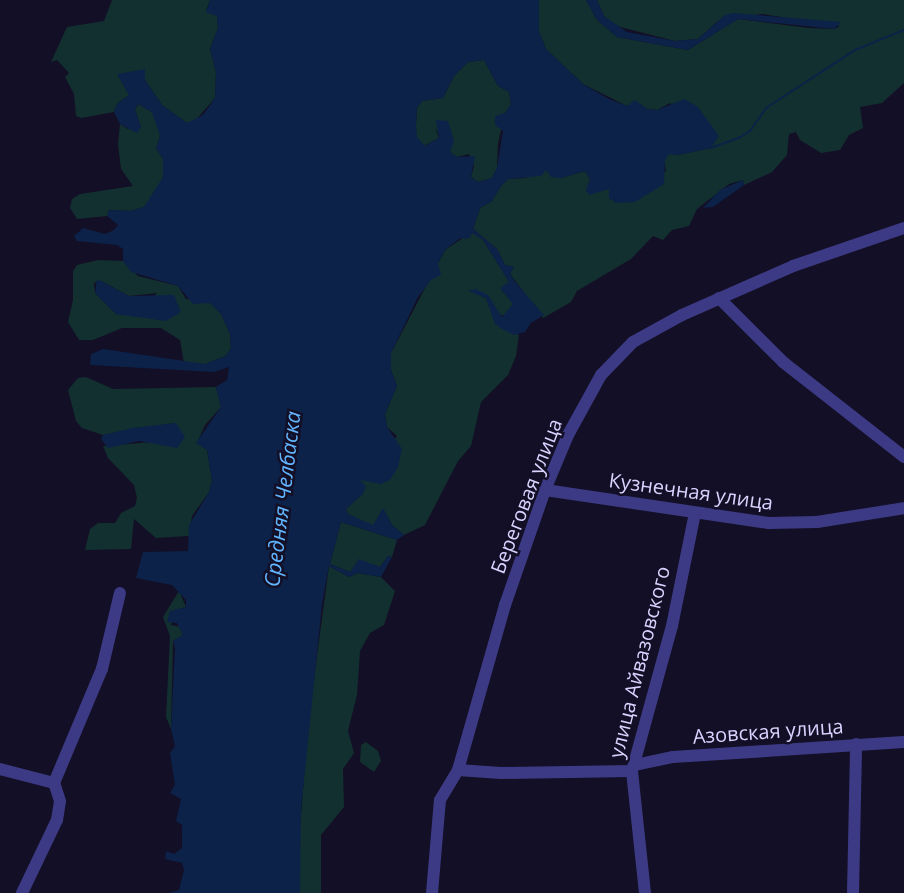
<!DOCTYPE html>
<meta charset="utf-8">
<style>
body{margin:0}
#map{position:relative;width:904px;height:893px;overflow:hidden;background:#130f26;font-family:"Open Sans",sans-serif}
div>[style]{position:absolute}
.green>*{inset:0;background:#12302f}
.water>*{inset:0;background:#0c2248}
.stream>*{height:2px;margin:-1px;padding:0 1px;transform-origin:1px;border-radius:1px;background:#0c2248}
.minor>*{height:12px;margin:-6px;padding:0 6px;transform-origin:6px;border-radius:6px;background:#3d3a85}
span{translate:-50% -50%;white-space:nowrap;text-align:center;line-height:1.15;-webkit-text-stroke:5px #130f26;paint-order:stroke}
.street-label{font-size:20px;color:#d9d4ff}
.water-label{font-size:21px;color:#62b6ff;font-style:italic}
</style>
<div id="map">
<div class="green">
<i style="clip-path:polygon(112px 0,210px 0,206px 11px,217px 16px,218px 28px,210px 49px,216px 72px,215px 98px,194px 122px,187px 123px,162px 105px,145px 80px,145px 70px,118px 75px,129px 95px,117px 104px,114px 112px,81px 118px,76px 116px,74px 94px,65px 77px,69px 73px,57px 60px,51px 62px,67px 27px,104px 21px)"></i>
<i style="clip-path:polygon(539px 0,586px 0,597px 20px,617px 37px,688px 50px,738px 19px,809px 28px,834px 29px,840px 26px,762px 14px,719px 20px,698px 39px,675px 41px,616px 26px,604px 16px,597px 0,904px 0,904px 83px,882px 103px,860px 107px,863px 128px,849px 135px,840px 150px,821px 153px,800px 140px,796px 132px,789px 134px,787px 155px,772px 172px,744px 185px,743px 180px,729px 184px,697px 209px,689px 226px,672px 230px,663px 240px,653px 236px,631px 259px,577px 291px,571px 302px,543px 318px,510px 274px,514px 267px,505px 265px,497px 249px,473px 229px,480px 208px,492px 201px,501px 186px,508px 179px,525px 178px,546px 170px,561px 178px,585px 171px,590px 179px,587px 190px,609px 188px,611px 194px,666px 171px,664px 160px,669px 153px,678px 155px,711px 148px,670px 103px,657px 110px,647px 109px,635px 101px,627px 106px,583px 84px,546px 49px,539px 32px)"></i>
<i style="clip-path:polygon(484px 60px,498px 86px,509px 92px,511px 105px,505px 113px,498px 143px,497px 168px,492px 178px,478px 182px,471px 177px,474px 166px,469px 154px,457px 157px,450px 152px,435px 128px,439px 138px,424px 146px,416px 137px,416px 125px,417px 108px,422px 101px,443px 98px,454px 76px,468px 62px)"></i>
<i style="clip-path:polygon(138px 104px,152px 112px,158px 122px,160px 136px,156px 148px,163px 159px,163px 177px,156px 194px,144px 207px,131px 211px,109px 210px,107px 216px,77px 219px,70px 208px,72px 199px,80px 194px,133px 186px,121px 169px,118px 144px,120px 124px,128px 129px,141px 127px,135px 110px)"></i>
<i style="clip-path:polygon(472px 232px,483px 240px,510px 283px,502px 291px,513px 302px,510px 311px,507px 316px,498px 315px,488px 295px,468px 289px,486px 298px,496px 324px,519px 335px,516px 356px,508px 375px,481px 402px,471px 446px,458px 461px,425px 525px,404px 535px,392px 525px,383px 509px,374px 525px,368px 525px,348px 514px,346px 509px,363px 493px,359px 481px,397px 436px,387px 427px,385px 414px,397px 386px,391px 370px,391px 353px,445px 250px)"></i>
<i style="clip-path:polygon(evenodd,98px 260px,123px 261px,138px 276px,178px 286px,186px 299px,210px 303px,221px 314px,230px 334px,231px 348px,226px 356px,205px 364px,184px 363px,180px 340px,161px 328px,122px 328px,93px 340px,79px 340px,68px 322px,73px 300px,73px 271px,77px 265px,98px 260px,101px 281px,129px 296px,157px 293px,139px 316px,116px 314px,95px 293px,94px 283px,101px 281px)"></i>
<i style="clip-path:polygon(86px 377px,113px 389px,216px 387px,221px 407px,205px 425px,197px 443px,207px 450px,212px 481px,209px 492px,192px 516px,189px 536px,156px 538px,134px 519px,131px 549px,85px 550px,90px 529px,98px 523px,115px 523px,121px 513px,135px 506px,137px 498px,134px 485px,108px 458px,103px 446px,154px 442px,175px 423px,103px 435px,82px 428px,76px 421px,68px 390px,78px 378px)"></i>
<i style="clip-path:polygon(341px 522px,397px 540px,392px 557px,388px 556px,380px 567px,366px 563px,350px 572px,330px 564px)"></i>
<i style="clip-path:polygon(329px 566px,349px 577px,358px 573px,381px 577px,395px 591px,384px 625px,370px 633px,360px 651px,357px 695px,348px 731px,354px 753px,343px 769px,344px 807px,321px 835px,321px 893px,300px 893px,298px 852px,309px 716px)"></i>
<i style="clip-path:polygon(179px 591px,186px 607px,176px 610px,171px 625px,181px 627px,183px 635px,173px 641px,171px 729px,166px 717px,170px 636px,163px 617px)"></i>
<i style="clip-path:polygon(366px 742px,378px 751px,381px 761px,374px 772px,360px 762px,361px 745px)"></i>
</div>
<div class="water">
<i style="clip-path:polygon(evenodd,210px 0,539px 0,539px 32px,546px 49px,583px 84px,607px 98px,627px 106px,635px 100px,647px 109px,657px 110px,684px 99px,698px 107px,719px 136px,711px 148px,678px 155px,669px 154px,665px 160px,664px 184px,635px 202px,616px 203px,609px 198px,609px 189px,589px 195px,586px 190px,590px 179px,585px 171px,561px 178px,551px 177px,546px 170px,541px 176px,508px 179px,501px 186px,492px 201px,480px 208px,473px 229px,497px 249px,505px 265px,514px 267px,510px 274px,516px 283px,544px 315px,531px 323px,525px 332px,514px 335px,502px 329px,495px 324px,486px 298px,468px 291px,476px 289px,488px 295px,502px 317px,513px 304px,500px 288px,509px 282px,483px 240px,472px 233px,470px 238px,459px 239px,445px 250px,438px 263px,441px 275px,431px 280px,418px 297px,391px 353px,391px 370px,397px 386px,385px 414px,387px 427px,402px 449px,398px 467px,390px 480px,381px 484px,360px 480px,366px 486px,363px 494px,346px 509px,348px 514px,373px 525px,383px 508px,392px 525px,404px 535px,397px 540px,341px 522px,330px 564px,350px 572px,359px 559px,380px 567px,388px 556px,392px 557px,381px 577px,358px 573px,349px 577px,329px 566px,322px 604px,301px 810px,300px 893px,169px 893px,179px 890px,184px 870px,182px 863px,165px 859px,166px 851px,174px 854px,182px 848px,182px 825px,176px 821px,181px 799px,170px 793px,175px 785px,170px 753px,175px 746px,171px 729px,175px 648px,173px 641px,183px 635px,177px 623px,167px 622px,170px 611px,186px 607px,186px 600px,172px 585px,136px 578px,143px 552px,188px 551px,189px 525px,209px 492px,212px 481px,207px 450px,196px 443px,221px 407px,216px 387px,227px 380px,229px 367px,214px 372px,90px 365px,91px 354px,103px 349px,205px 364px,226px 356px,231px 348px,230px 334px,221px 314px,210px 303px,193px 304px,178px 286px,131px 272px,123px 261px,123px 249px,117px 245px,77px 241px,74px 236px,83px 228px,105px 234px,114px 230px,118px 225px,107px 216px,109px 210px,131px 211px,144px 207px,163px 177px,163px 159px,156px 148px,160px 136px,152px 112px,138px 104px,135px 110px,141px 127px,137px 133px,120px 124px,114px 112px,117px 104px,129px 95px,117px 74px,145px 69px,145px 80px,162px 105px,187px 123px,203px 115px,215px 98px,216px 72px,210px 49px,218px 28px,217px 16px,206px 12px,210px 0,484px 60px,498px 86px,509px 92px,511px 104px,505px 113px,495px 116px,495px 125px,503px 131px,497px 168px,492px 178px,478px 182px,471px 177px,475px 156px,457px 157px,450px 152px,454px 141px,448px 121px,436px 120px,439px 138px,425px 146px,417px 137px,416px 125px,417px 108px,422px 101px,443px 98px,454px 76px,468px 62px,484px 60px)"></i>
<i style="clip-path:polygon(586px 0,597px 0,604px 16px,627px 32px,675px 41px,698px 39px,725px 15px,733px 13px,841px 22px,834px 29px,738px 19px,688px 50px,617px 37px,597px 20px)"></i>
<i style="clip-path:polygon(743px 180px,744px 185px,713px 207px,703px 208px,720px 190px)"></i>
<i style="clip-path:polygon(97px 279px,129px 296px,174px 295px,181px 312px,166px 321px,116px 314px,95px 293px)"></i>
<i style="clip-path:polygon(176px 423px,185px 437px,177px 448px,139px 441px,108px 448px,101px 439px,103px 435px,132px 428px)"></i>
</div>
<div class="stream">
<i style="left:711px;top:148px;width:30px;rotate:-20deg"></i>
<i style="left:739px;top:138px;width:13px;rotate:-32deg"></i>
<i style="left:750px;top:131px;width:28px;rotate:-55deg"></i>
<i style="left:766px;top:108px;width:106px;rotate:-33.1deg"></i>
<i style="left:855px;top:50px;width:53px;rotate:-22.2deg"></i>
</div>
<div class="minor">
<i style="left:719px;top:298px;width:91px;rotate:45deg"></i>
<i style="left:783px;top:362px;width:154px;rotate:38.1deg"></i>
<i style="left:545px;top:490px;width:226px;rotate:8.4deg"></i>
<i style="left:769px;top:523px;width:48px;rotate:-1.2deg"></i>
<i style="left:817px;top:522px;width:88px;rotate:-9.1deg"></i>
<i style="left:635px;top:765px;width:39px;rotate:-12deg"></i>
<i style="left:673px;top:757px;width:231px;rotate:-3.7deg"></i>
<i style="left:0;top:769px;width:56px;rotate:14.5deg"></i>
<i style="left:458px;top:770px;width:43px;rotate:4deg"></i>
<i style="left:501px;top:773px;width:131px;rotate:-0.9deg"></i>
<i style="left:22px;top:893px;width:81px;rotate:-64.4deg"></i>
<i style="left:57px;top:820px;width:19px;rotate:-81deg"></i>
<i style="left:60px;top:801px;width:19px;rotate:-108deg"></i>
<i style="left:54px;top:783px;width:124px;rotate:-67.2deg"></i>
<i style="left:102px;top:669px;width:78px;rotate:-76.7deg"></i>
<i style="left:432px;top:893px;width:93px;rotate:-85.1deg"></i>
<i style="left:440px;top:800px;width:35px;rotate:-59deg"></i>
<i style="left:458px;top:770px;width:172px;rotate:-74.1deg"></i>
<i style="left:505px;top:605px;width:122px;rotate:-70.8deg"></i>
<i style="left:545px;top:490px;width:60px;rotate:-67.3deg"></i>
<i style="left:568px;top:435px;width:68px;rotate:-61.2deg"></i>
<i style="left:601px;top:375px;width:46px;rotate:-45.9deg"></i>
<i style="left:633px;top:342px;width:56px;rotate:-28.9deg"></i>
<i style="left:682px;top:315px;width:121px;rotate:-23.8deg"></i>
<i style="left:793px;top:266px;width:117px;rotate:-18.9deg"></i>
<i style="left:645px;top:893px;width:123px;rotate:-96.1deg"></i>
<i style="left:632px;top:771px;width:150px;rotate:-74.6deg"></i>
<i style="left:672px;top:626px;width:115px;rotate:-78.5deg"></i>
<i style="left:853px;top:893px;width:149px;rotate:-88.8deg"></i>
</div>
<div class="street-label">
<span style="left:691px;top:491px;rotate:8deg">Кузнечная улица</span>
<span style="left:526px;top:496px;rotate:-69deg">Береговая улица</span>
<span style="left:639px;top:662px;rotate:-76deg">улица Айвазовского</span>
<span style="left:768px;top:731px;rotate:-4deg">Азовская улица</span>
</div>
<div class="water-label">
<span style="left:282px;top:499px;rotate:-83deg">Средняя Челбаска</span>
</div>
</div>
